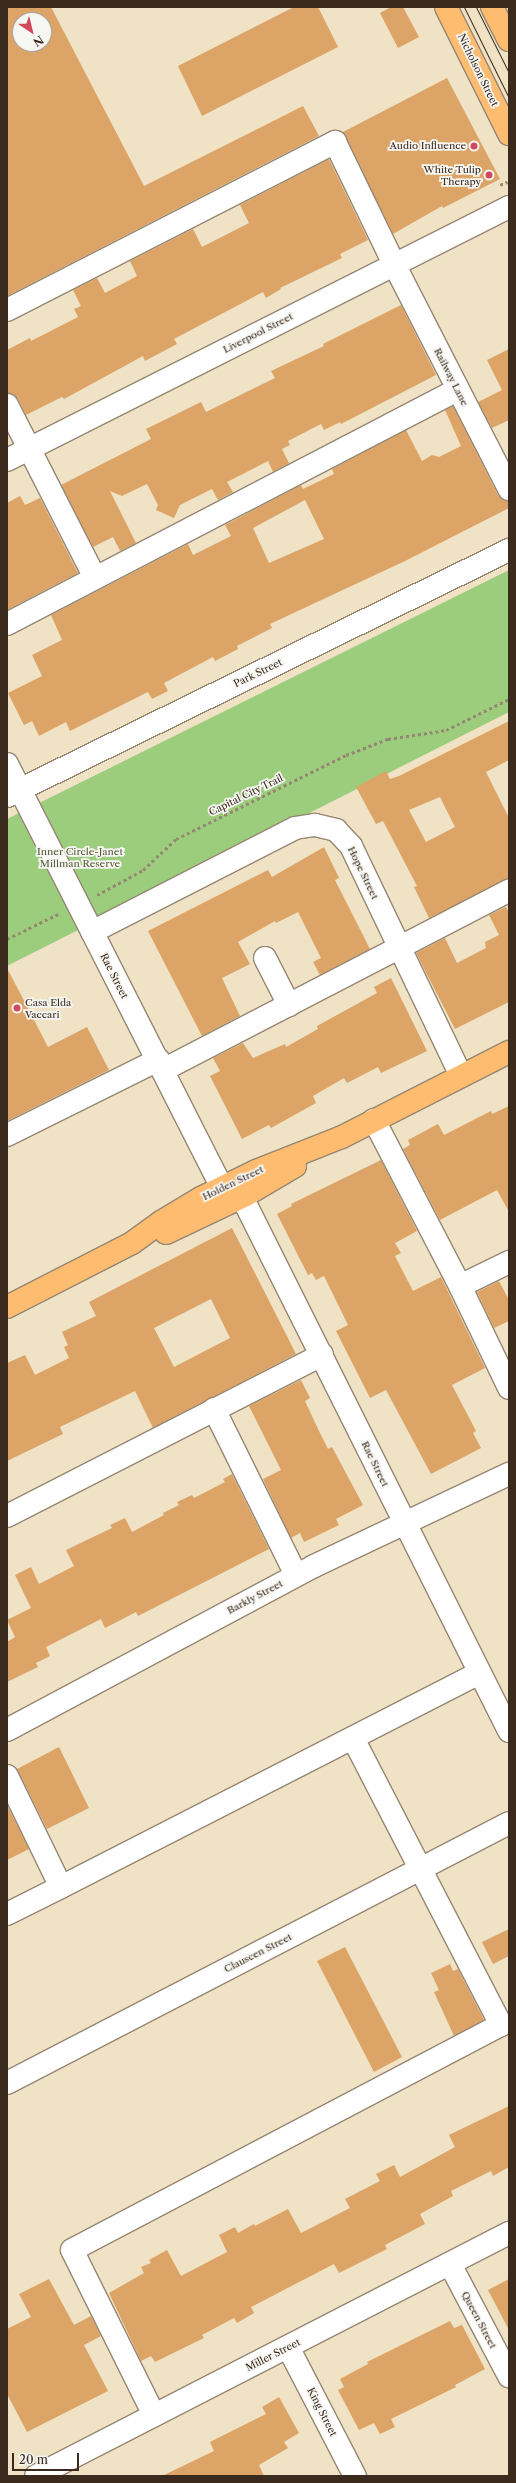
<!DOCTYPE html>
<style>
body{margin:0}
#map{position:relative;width:516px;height:2483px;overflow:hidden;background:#efe2c5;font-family:"Libre Caslon Text",serif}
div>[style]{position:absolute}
.green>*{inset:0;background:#9ccd7d}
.building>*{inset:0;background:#dca466}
.path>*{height:2.5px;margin-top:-1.25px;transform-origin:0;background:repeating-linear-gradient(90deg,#958672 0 3px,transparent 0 6px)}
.roads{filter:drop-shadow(1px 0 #958672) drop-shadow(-1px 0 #958672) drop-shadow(0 1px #958672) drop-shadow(0 -1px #958672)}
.minor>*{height:22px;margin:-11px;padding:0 11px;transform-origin:11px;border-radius:11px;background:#fff}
.major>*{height:22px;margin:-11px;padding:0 11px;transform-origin:11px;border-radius:11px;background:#febc70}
.tram>*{height:1px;margin:-0.5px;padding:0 0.5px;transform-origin:0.5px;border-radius:0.5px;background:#3b2a1e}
.dots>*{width:11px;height:11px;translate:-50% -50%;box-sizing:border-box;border:2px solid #f6f6f2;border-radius:50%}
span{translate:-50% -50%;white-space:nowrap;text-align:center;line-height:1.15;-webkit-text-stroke:3.5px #f6f6f2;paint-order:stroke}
.street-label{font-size:10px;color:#3b2a1e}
.poi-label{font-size:10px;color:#3b2a1e}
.right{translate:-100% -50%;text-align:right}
.left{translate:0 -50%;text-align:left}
.park-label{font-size:10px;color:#585b3a}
.frame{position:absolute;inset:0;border:8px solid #3b2a1e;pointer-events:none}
.north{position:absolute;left:12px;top:12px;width:40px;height:40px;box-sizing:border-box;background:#f6f6f2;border:1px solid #aba49d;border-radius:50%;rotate:145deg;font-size:11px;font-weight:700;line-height:16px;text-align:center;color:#3b2a1e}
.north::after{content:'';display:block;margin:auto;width:14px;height:18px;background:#d1495b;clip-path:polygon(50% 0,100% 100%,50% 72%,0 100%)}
.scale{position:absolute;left:12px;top:2453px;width:67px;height:18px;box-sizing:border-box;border:2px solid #3b2a1e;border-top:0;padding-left:5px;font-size:12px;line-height:14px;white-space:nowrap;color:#3b2a1e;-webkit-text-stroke:3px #f6f6f2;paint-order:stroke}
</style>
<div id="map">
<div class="green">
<i style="clip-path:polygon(509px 570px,509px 712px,7px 966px,7px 819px)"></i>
</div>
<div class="building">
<i style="clip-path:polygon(evenodd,7px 7px,51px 7px,144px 186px,303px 106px,319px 136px,7px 296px,7px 7px,20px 20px,44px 20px,44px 44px,20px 44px,20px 20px)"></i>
<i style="clip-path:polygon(294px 7px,318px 7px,338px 47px,202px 116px,178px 66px)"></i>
<i style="clip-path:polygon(391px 7px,403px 7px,419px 37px,398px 48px,380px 13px)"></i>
<i style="clip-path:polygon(447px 78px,500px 179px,443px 208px,442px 206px,393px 234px,343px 132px)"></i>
<i style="clip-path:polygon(329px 159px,368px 240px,340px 254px,342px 258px,280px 288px,281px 289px,266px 298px,263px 292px,174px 339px,177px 344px,145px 361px,143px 356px,64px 399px,62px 397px,26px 415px,18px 399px,13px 394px,7px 393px,7px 350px,30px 338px,31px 341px,78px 317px,74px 309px,81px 306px,73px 290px,97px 278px,105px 293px,137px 276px,130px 261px,193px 229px,202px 247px,249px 223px,240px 205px)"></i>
<i style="clip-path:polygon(401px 305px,436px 375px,341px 424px,340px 422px,324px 430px,321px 424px,288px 441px,290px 445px,282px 449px,289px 463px,273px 472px,268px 461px,227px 482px,233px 492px,218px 500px,212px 489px,180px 505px,174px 518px,156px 510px,158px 505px,147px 484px,122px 496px,110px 491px,136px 543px,120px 551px,113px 537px,93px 547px,61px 485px,151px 439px,146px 429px,201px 402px,206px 412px,275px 378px,271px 371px,324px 346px,323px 344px)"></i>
<i style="clip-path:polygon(509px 349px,509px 420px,492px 428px,478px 402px,502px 390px,487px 360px)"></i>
<i style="clip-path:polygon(evenodd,453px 406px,498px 495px,503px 500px,509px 501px,509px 508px,405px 561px,270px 624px,272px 628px,237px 646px,238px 649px,215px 661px,213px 657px,164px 683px,168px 691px,152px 699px,148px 692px,70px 731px,66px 722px,39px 736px,32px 721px,24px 725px,8px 693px,42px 676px,32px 655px,62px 640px,51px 615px,188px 544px,193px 555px,231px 536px,225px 525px,301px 485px,303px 489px,334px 474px,332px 469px,406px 430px,422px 461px,432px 455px,439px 457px,461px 446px,445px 410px,453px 406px,305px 500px,324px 539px,269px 563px,253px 528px,305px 500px)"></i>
<i style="clip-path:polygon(20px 496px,25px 505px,40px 498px,78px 573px,7px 610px,7px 503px)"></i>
<i style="clip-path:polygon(evenodd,509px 721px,509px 760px,486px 772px,509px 818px,509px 879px,429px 918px,414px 887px,417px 886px,383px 821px,376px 824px,356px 787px,386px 771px,390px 779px,399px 776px,509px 721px,440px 797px,455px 827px,426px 842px,409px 810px,440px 797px)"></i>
<i style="clip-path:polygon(324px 847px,339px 878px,335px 880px,370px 949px,320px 975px,313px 962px,321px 958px,298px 912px,276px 923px,275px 921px,238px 942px,250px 964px,222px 978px,240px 1016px,202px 1036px,148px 931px,268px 870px,272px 877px)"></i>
<i style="clip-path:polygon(506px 907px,509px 913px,509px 1002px,455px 1029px,416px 953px,445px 938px,457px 963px,486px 948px,485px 942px,499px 935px,489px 915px)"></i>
<i style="clip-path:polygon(7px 968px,48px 1047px,87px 1027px,109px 1070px,7px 1121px)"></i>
<i style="clip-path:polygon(391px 978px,427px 1051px,381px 1073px,378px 1067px,347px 1083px,344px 1078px,313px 1096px,316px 1103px,271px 1128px,269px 1125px,242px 1139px,210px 1076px,220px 1071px,213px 1058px,243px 1043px,253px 1058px,285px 1044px,286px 1047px,318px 1029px,317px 1026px,377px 993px,374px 987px)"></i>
<i style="clip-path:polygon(509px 1106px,509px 1212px,497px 1190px,440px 1220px,403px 1149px,410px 1145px,408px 1140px,438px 1124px,444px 1135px,491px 1111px,492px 1114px)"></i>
<i style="clip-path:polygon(381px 1160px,417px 1231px,395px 1243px,401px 1253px,395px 1256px,413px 1291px,441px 1277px,485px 1368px,452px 1385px,476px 1431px,473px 1433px,481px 1448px,431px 1474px,386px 1390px,370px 1398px,336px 1331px,348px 1325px,324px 1276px,316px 1280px,312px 1273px,308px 1275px,277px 1214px,292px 1206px,291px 1204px)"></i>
<i style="clip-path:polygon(evenodd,232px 1228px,296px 1354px,153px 1428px,135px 1391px,60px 1427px,63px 1434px,7px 1461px,7px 1363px,25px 1355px,35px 1375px,69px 1358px,64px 1347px,68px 1345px,62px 1332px,96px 1316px,89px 1302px,232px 1228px,211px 1299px,230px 1338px,174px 1367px,154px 1328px,211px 1299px)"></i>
<i style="clip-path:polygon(499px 1281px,509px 1300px,509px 1321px,494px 1328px,477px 1292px)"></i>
<i style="clip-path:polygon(301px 1380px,310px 1398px,305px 1401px,318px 1429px,328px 1449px,332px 1447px,363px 1505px,336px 1519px,339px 1525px,304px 1542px,300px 1533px,291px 1538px,263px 1479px,281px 1470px,249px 1406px)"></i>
<i style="clip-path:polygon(232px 1474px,269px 1549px,138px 1616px,136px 1612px,105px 1628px,101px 1619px,46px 1647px,50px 1656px,36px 1663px,38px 1667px,7px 1682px,7px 1642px,15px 1637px,7px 1620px,31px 1608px,15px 1575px,31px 1567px,39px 1584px,74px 1566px,66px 1550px,112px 1528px,110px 1525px,125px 1518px,132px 1532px,164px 1515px,163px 1513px,179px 1505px,177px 1502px,192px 1495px,194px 1498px,225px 1482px,223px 1479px)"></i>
<i style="clip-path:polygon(59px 1747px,89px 1808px,47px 1829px,17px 1769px)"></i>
<i style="clip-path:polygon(7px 1805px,29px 1849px,7px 1860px)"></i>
<i style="clip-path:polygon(509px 1929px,509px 1956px,493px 1964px,482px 1942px)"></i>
<i style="clip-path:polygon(345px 1947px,402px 2057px,374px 2072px,317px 1961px)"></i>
<i style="clip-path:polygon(450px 1964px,453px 1971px,458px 1969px,484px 2020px,454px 2036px,434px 1992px,439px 1990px,431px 1973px)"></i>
<i style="clip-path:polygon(509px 2106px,509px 2167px,493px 2176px,491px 2171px,451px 2191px,453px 2196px,420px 2214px,425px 2224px,385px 2245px,387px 2249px,339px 2273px,334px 2264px,251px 2307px,254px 2313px,237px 2323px,234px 2318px,202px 2335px,204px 2338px,155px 2362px,151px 2356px,141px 2361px,109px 2293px,144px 2273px,141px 2267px,151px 2263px,149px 2260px,167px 2250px,181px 2276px,227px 2252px,219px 2235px,235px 2227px,238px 2233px,254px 2224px,255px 2226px,288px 2209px,301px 2233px,350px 2208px,345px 2199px,380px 2181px,376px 2174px,394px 2165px,400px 2177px,455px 2147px,449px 2135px)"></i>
<i style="clip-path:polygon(49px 2279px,74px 2325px,91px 2316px,101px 2336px,84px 2345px,108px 2391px,27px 2432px,7px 2394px,7px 2329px,31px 2317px,19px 2294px)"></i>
<i style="clip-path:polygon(509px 2279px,509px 2330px,488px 2290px)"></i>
<i style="clip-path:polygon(450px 2321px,454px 2328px,462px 2325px,485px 2369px,455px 2385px,456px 2387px,391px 2419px,395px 2427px,380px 2434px,374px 2423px,359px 2430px,338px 2390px,344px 2387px,340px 2379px,368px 2364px,367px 2362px)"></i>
<i style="clip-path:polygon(279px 2397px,299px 2433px,284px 2442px,288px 2448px,259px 2465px,264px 2476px,162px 2476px,214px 2451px,210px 2442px,266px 2414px,262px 2407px)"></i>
</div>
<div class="path">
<i style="left:500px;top:185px;width:8px;rotate:-23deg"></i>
<i style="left:97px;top:895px;width:52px;rotate:-28.5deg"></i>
<i style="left:143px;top:870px;width:45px;rotate:-43.2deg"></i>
<i style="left:176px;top:839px;width:190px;rotate:-26.3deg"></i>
<i style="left:346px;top:755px;width:45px;rotate:-20.9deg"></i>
<i style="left:388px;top:739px;width:59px;rotate:-8.8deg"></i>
<i style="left:446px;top:730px;width:70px;rotate:-26.2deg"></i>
<i style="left:7px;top:939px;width:57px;rotate:-26.1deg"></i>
</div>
<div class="roads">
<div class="minor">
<i style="left:7px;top:310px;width:369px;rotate:-27.1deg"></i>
<i style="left:335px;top:142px;width:136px;rotate:64.2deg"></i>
<i style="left:394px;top:264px;width:253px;rotate:62.9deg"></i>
<i style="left:7px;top:405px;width:194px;rotate:63deg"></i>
<i style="left:7px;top:460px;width:562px;rotate:-26.75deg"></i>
<i style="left:7px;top:624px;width:507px;rotate:-27.47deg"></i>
<i style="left:7px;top:764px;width:475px;rotate:63.1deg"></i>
<i style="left:7px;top:796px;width:559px;rotate:-26.11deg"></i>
<i style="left:92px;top:932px;width:228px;rotate:-27.1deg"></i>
<i style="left:295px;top:828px;width:20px;rotate:-9deg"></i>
<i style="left:315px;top:825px;width:22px;rotate:13deg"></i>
<i style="left:336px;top:830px;width:22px;rotate:47deg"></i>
<i style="left:351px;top:846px;width:255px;rotate:64.4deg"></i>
<i style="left:265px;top:958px;width:53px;rotate:62.9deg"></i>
<i style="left:163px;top:1070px;width:390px;rotate:-27.4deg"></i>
<i style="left:374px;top:1120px;width:187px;rotate:62.6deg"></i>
<i style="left:460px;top:1286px;width:113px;rotate:64.3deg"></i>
<i style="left:7px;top:1135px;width:169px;rotate:-26.4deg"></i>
<i style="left:242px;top:1197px;width:597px;rotate:63.43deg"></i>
<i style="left:460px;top:1286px;width:55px;rotate:-26.1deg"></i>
<i style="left:214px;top:1409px;width:185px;rotate:63.7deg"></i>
<i style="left:7px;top:1516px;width:354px;rotate:-27.1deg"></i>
<i style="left:7px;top:1730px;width:348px;rotate:-28.1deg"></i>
<i style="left:314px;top:1566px;width:216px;rotate:-25.3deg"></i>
<i style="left:7px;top:1776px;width:123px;rotate:64.1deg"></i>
<i style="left:61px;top:1887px;width:470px;rotate:-27.1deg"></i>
<i style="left:7px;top:1914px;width:60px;rotate:-26.6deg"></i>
<i style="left:7px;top:2083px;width:565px;rotate:-27.38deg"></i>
<i style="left:450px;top:2264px;width:127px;rotate:62.2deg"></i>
<i style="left:288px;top:2347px;width:145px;rotate:62.6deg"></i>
<i style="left:154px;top:2415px;width:184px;rotate:-116.4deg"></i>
<i style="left:72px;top:2250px;width:484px;rotate:-27.7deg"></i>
<i style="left:501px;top:2025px;width:323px;rotate:-117.3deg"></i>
<i style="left:36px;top:2476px;width:532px;rotate:-27.19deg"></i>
</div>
<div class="major">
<i style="left:446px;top:7px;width:142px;rotate:63.6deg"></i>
<i style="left:492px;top:7px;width:37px;rotate:63deg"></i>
<i style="left:166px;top:1233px;width:89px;rotate:-25.4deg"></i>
<i style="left:246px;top:1195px;width:57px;rotate:-30.6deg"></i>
<i style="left:7px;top:1307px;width:140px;rotate:-27.1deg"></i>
<i style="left:132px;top:1243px;width:36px;rotate:-36deg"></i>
<i style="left:161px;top:1222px;width:47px;rotate:-31deg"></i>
<i style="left:201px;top:1198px;width:61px;rotate:-26.1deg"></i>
<i style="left:256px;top:1171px;width:92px;rotate:-21.6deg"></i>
<i style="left:342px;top:1137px;width:187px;rotate:-27deg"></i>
</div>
</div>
<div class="tram">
<i style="left:464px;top:7px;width:102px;rotate:63.7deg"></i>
<i style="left:476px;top:7px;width:74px;rotate:63.4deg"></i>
</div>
<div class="dots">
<i style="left:474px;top:146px;background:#d1495b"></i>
<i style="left:489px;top:175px;background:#d1495b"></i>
<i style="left:17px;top:1008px;background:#d1495b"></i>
</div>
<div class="street-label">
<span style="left:478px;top:70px;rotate:64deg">Nicholson Street</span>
<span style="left:258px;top:333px;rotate:-27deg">Liverpool Street</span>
<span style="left:451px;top:377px;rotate:63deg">Railway Lane</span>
<span style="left:258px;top:673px;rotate:-26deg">Park Street</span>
<span style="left:246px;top:795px;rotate:-26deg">Capital City Trail</span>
<span style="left:363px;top:873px;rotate:64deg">Hope Street</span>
<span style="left:114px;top:976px;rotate:63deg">Rae Street</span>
<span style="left:233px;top:1183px;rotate:-26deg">Holden Street</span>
<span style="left:375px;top:1464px;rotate:64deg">Rae Street</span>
<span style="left:255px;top:1597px;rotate:-28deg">Barkly Street</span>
<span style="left:258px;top:1953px;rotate:-27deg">Clauscen Street</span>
<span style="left:479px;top:2320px;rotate:62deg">Queen Street</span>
<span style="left:273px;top:2355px;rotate:-27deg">Miller Street</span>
<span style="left:322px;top:2412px;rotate:63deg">King Street</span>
</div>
<div class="poi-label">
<span class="right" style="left:466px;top:146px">Audio Influence</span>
<span class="right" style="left:481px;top:175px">White Tulip<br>Therapy</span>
<span class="left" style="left:25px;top:1008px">Casa Elda<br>Vaccari</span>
</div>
<div class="park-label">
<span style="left:80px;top:857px">Inner Circle-Janet<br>Millman Reserve</span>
</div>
<div class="frame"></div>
<div class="north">N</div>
<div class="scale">20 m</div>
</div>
